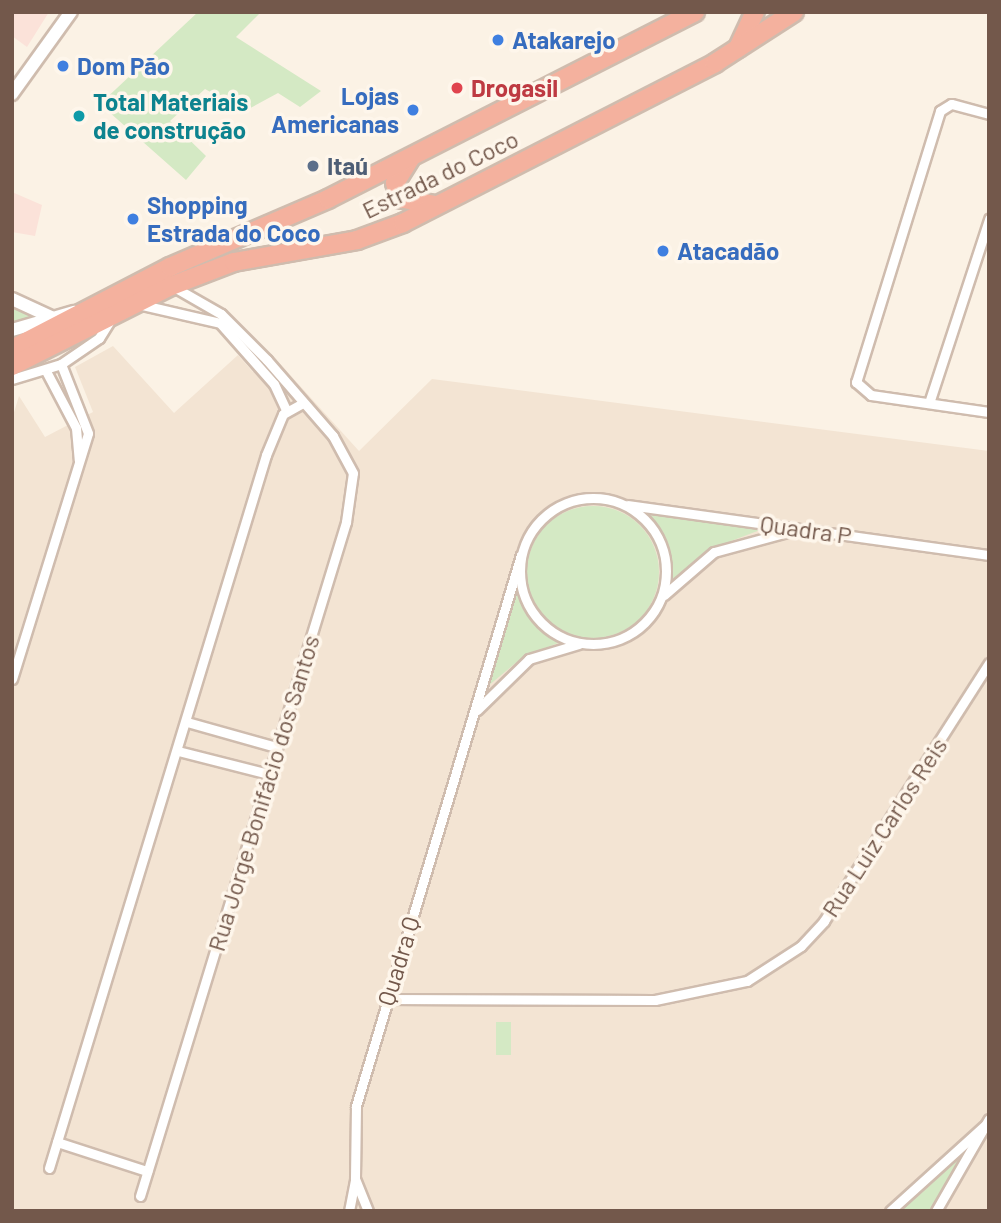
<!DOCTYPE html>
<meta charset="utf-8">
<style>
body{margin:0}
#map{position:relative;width:1001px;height:1223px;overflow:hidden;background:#fbf2e5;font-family:Barlow,sans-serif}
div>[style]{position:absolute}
.residential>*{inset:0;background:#f3e4d3}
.commercial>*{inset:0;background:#fbe2d9}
.green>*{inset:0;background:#d4e9c4}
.round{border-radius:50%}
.roads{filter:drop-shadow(2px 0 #cfbcae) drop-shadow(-2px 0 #cfbcae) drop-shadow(0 2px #cfbcae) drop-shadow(0 -2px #cfbcae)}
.street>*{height:9px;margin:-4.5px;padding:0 4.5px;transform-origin:4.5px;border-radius:4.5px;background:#fff}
.street>.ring{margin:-4.5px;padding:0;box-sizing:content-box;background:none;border:9px solid #fff;border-radius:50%}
.secondary>*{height:12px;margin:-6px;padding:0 6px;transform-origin:6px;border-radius:6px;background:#fff}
.highway>*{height:18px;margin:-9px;padding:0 9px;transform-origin:9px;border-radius:9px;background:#f4b19e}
.dots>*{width:19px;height:19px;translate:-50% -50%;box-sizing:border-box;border:4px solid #fef6eb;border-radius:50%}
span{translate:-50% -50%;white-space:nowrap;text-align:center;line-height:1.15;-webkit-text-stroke:7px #fef6eb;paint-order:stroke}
.shop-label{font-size:24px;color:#366cbe;font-weight:700}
.left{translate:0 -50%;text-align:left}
.right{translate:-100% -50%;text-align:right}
.health-label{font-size:24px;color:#be3a42;font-weight:700}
.culture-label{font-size:24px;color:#0d838f;font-weight:700}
.service-label{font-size:24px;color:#4e5e75;font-weight:700}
.street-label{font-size:24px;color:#73584b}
.frame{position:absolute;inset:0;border:14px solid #73584b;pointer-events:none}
</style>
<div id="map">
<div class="residential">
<i style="clip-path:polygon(113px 346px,174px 413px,238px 355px,253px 372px,272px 355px,359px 451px,432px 379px,989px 451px,989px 1211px,12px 1211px,12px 419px,19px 396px,45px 437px,93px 412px,75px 367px)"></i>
</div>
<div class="commercial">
<i style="clip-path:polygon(12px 12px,49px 12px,27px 47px,12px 36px)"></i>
<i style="clip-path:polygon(12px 192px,42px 205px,35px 236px,12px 232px)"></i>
</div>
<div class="green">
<i style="clip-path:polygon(198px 12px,261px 12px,236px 37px,321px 91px,300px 107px,278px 93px,245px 111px,205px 89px,170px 121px,206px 156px,186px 180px,100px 104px)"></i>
<i style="clip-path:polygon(12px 302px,32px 311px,32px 318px,12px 326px)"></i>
<i class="round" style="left:527px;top:506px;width:132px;height:132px"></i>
<i style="clip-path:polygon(641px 510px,765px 528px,718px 546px,670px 583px,667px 546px)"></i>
<i style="clip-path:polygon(517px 589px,531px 618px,561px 642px,524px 656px,488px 686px)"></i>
<i style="clip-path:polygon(496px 1022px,511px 1022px,511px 1055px,496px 1055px)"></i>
<i style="clip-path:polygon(962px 1153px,930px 1211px,899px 1211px,926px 1189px)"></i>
</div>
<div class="roads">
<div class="street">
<i style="left:989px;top:114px;width:39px;rotate:-165deg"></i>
<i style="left:951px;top:104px;width:13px;rotate:148deg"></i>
<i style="left:940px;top:111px;width:284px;rotate:107.2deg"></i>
<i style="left:856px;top:382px;width:20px;rotate:41deg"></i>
<i style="left:871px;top:395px;width:119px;rotate:8.2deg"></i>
<i style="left:138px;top:304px;width:84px;rotate:13deg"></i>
<i style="left:220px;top:323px;width:81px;rotate:48.5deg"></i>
<i style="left:274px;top:384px;width:29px;rotate:65deg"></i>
<i style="left:46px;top:371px;width:64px;rotate:62.2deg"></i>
<i style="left:76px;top:428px;width:32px;rotate:85deg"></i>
<i style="left:12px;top:379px;width:51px;rotate:-17deg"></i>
<i style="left:61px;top:364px;width:46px;rotate:-34.4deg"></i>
<i style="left:99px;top:338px;width:22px;rotate:-58deg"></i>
<i style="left:929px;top:403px;width:194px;rotate:-71.9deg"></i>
<i class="ring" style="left:520px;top:498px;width:137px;height:137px"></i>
<i style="left:628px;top:505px;width:364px;rotate:7.9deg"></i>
<i style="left:664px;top:595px;width:66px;rotate:-40.7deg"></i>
<i style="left:714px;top:552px;width:84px;rotate:-15.2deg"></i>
<i style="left:12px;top:679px;width:257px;rotate:-72.8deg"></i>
<i style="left:88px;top:433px;width:74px;rotate:-111.4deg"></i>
<i style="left:477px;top:710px;width:73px;rotate:-44.4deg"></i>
<i style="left:529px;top:659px;width:52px;rotate:-16.7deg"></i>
<i style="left:187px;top:722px;width:92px;rotate:15.7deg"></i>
<i style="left:178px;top:751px;width:93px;rotate:14.3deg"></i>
<i style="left:386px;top:999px;width:269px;rotate:0.2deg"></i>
<i style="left:655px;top:1000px;width:94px;rotate:-11.7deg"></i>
<i style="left:747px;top:981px;width:64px;rotate:-32.9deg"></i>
<i style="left:801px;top:946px;width:34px;rotate:-47deg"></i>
<i style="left:824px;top:921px;width:306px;rotate:-57.4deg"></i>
<i style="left:57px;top:1142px;width:95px;rotate:17.9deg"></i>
<i style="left:49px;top:1168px;width:745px;rotate:-73.07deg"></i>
<i style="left:266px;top:455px;width:44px;rotate:-67.5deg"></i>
<i style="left:283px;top:414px;width:23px;rotate:-29deg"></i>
<i style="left:140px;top:1196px;width:705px;rotate:-73deg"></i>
<i style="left:346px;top:522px;width:49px;rotate:-81.9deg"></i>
<i style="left:353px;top:473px;width:42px;rotate:-118.4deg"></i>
<i style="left:333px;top:436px;width:101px;rotate:-131deg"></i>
<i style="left:267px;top:360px;width:65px;rotate:-135deg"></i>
<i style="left:221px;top:314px;width:54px;rotate:-150.1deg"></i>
<i style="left:349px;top:1211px;width:32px;rotate:-79deg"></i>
<i style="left:368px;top:1211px;width:35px;rotate:-112deg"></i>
<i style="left:355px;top:1178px;width:72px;rotate:-89.2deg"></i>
<i style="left:356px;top:1106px;width:575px;rotate:-73.33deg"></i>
<i style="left:890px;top:1211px;width:127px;rotate:-42.1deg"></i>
<i style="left:936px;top:1211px;width:106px;rotate:-60.1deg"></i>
</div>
<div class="secondary">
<i style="left:12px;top:94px;width:101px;rotate:-54.3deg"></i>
<i style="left:12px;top:299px;width:43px;rotate:24.8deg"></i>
<i style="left:12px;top:330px;width:65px;rotate:-16.2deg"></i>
</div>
<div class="highway">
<i style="left:738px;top:48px;width:40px;rotate:-65deg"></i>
<i style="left:410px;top:159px;width:28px;rotate:122deg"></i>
<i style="left:395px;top:183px;width:16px;rotate:75deg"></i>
<i style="left:399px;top:198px;width:38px;rotate:11deg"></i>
<i style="left:12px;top:349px;width:178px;rotate:-27.4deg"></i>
<i style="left:170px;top:267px;width:172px;rotate:-23.3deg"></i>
<i style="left:328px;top:199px;width:412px;rotate:-27deg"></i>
<i style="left:12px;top:366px;width:178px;rotate:-26.7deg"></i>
<i style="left:171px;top:286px;width:67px;rotate:-20.9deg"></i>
<i style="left:234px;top:262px;width:125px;rotate:-10.1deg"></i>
<i style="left:357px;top:240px;width:49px;rotate:-20.3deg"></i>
<i style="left:403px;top:223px;width:351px;rotate:-27.1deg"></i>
<i style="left:715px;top:63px;width:94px;rotate:-32.8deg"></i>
</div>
</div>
<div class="dots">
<i style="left:498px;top:40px;background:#3f7fe0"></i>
<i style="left:63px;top:66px;background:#3f7fe0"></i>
<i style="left:457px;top:88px;background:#e0444e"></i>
<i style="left:413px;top:110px;background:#3f7fe0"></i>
<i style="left:79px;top:116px;background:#0f9aa8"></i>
<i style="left:313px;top:166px;background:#5c6f8a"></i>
<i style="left:133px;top:219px;background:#3f7fe0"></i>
<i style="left:663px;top:251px;background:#3f7fe0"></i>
</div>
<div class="shop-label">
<span class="left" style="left:512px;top:40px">Atakarejo</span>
<span class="left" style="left:77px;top:66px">Dom Pão</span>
<span class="right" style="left:399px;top:110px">Lojas<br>Americanas</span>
<span class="left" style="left:147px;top:219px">Shopping<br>Estrada do Coco</span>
<span class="left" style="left:677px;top:251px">Atacadão</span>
</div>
<div class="health-label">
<span class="left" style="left:471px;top:88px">Drogasil</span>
</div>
<div class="culture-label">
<span class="left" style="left:93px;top:116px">Total Materiais<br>de construção</span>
</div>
<div class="service-label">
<span class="left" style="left:327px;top:166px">Itaú</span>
</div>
<div class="street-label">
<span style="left:440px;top:174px;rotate:-26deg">Estrada do Coco</span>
<span style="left:806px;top:529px;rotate:8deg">Quadra P</span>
<span style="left:263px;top:793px;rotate:-73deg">Rua Jorge Bonifácio dos Santos</span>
<span style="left:884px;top:827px;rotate:-57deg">Rua Luiz Carlos Reis</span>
<span style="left:398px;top:961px;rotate:-73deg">Quadra Q</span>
</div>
<div class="frame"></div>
</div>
